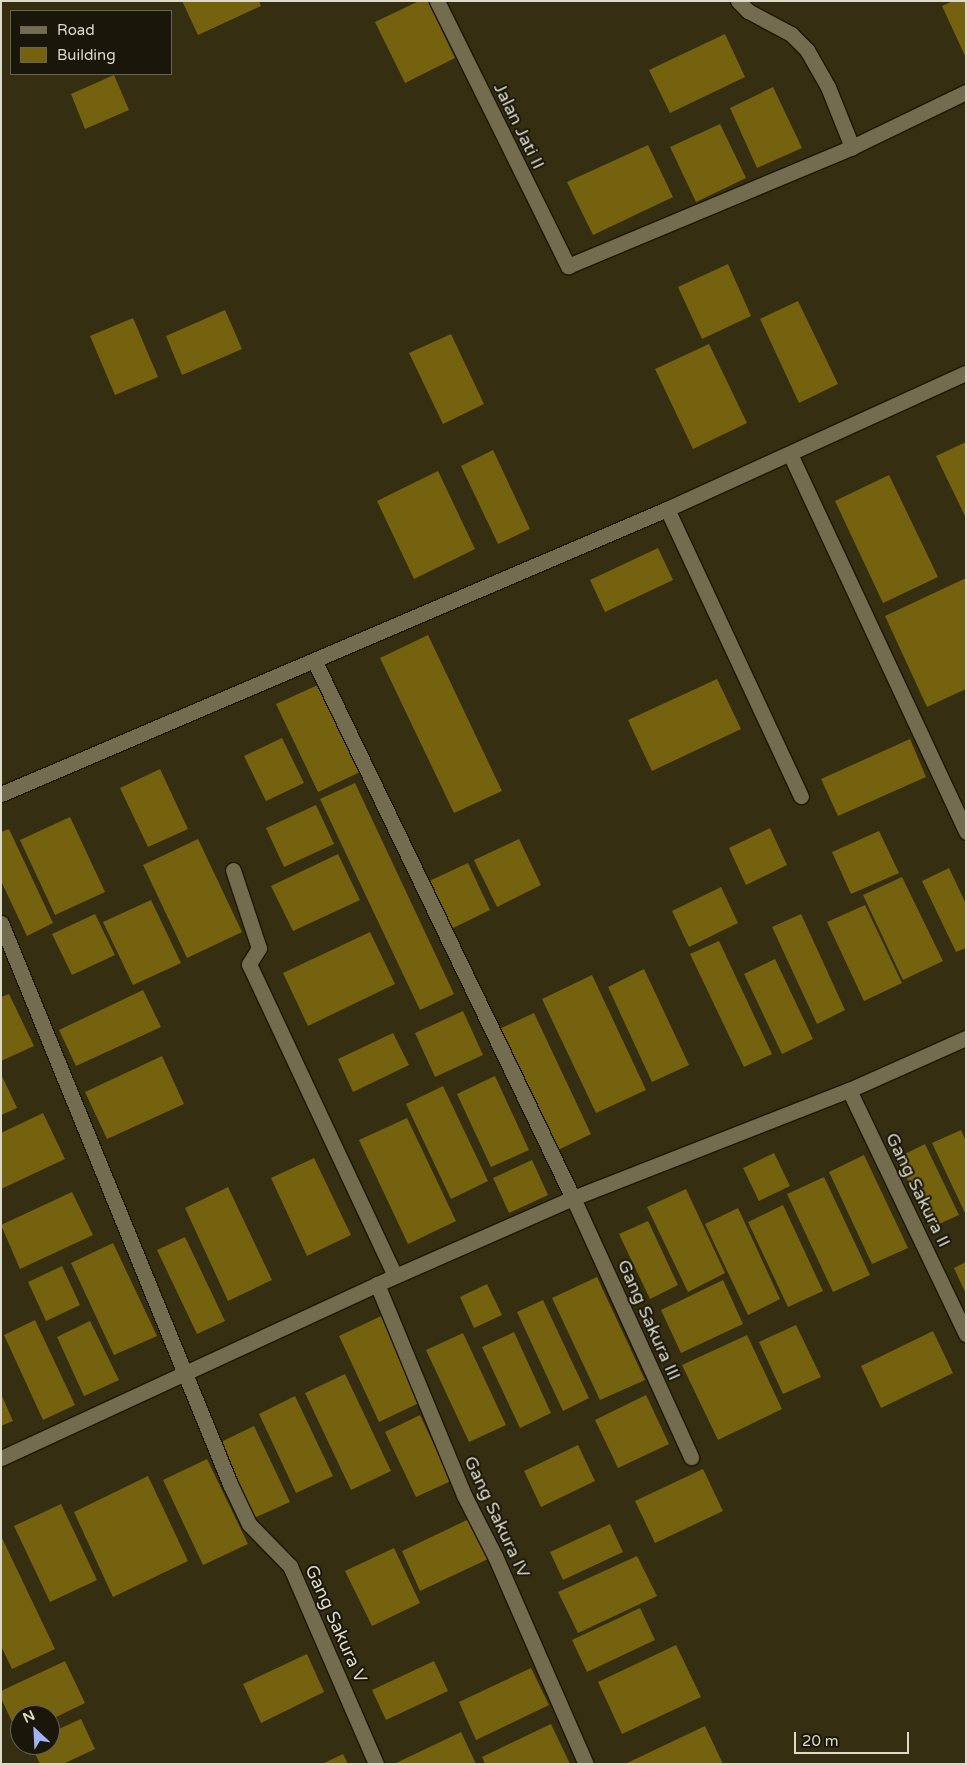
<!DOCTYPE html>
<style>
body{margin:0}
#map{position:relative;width:967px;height:1765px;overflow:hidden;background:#352e11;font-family:"Varela Round",sans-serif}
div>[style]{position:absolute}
.building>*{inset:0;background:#75620e}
.roads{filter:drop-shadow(1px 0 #1d1600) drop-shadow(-1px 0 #1d1600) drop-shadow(0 1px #1d1600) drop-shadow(0 -1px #1d1600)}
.street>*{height:15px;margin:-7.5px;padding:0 7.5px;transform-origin:7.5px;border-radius:7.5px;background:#746c4e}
.secondary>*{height:15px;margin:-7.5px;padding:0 7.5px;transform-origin:7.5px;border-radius:7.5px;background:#746c4e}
span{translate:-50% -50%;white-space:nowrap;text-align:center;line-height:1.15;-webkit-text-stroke:4px #1a160a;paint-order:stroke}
.street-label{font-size:18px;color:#dedac9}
.frame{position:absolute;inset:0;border:2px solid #dedac9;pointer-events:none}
.legend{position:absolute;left:10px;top:10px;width:162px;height:65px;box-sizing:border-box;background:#1a160a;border:1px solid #686456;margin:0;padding:6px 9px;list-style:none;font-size:15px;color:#dedac9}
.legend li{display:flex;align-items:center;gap:10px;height:25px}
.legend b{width:25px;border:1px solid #686456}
.north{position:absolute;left:10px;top:1705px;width:50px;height:50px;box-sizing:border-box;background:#1a160a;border:1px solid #686456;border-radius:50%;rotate:335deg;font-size:14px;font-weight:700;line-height:20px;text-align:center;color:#dedac9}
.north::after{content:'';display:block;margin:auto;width:18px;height:22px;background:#a1b3fd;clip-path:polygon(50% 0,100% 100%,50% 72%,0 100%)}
.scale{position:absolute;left:794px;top:1732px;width:115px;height:22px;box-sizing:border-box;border:2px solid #dedac9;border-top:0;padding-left:6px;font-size:15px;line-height:18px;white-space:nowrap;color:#dedac9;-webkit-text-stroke:4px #1a160a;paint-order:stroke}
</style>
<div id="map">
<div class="building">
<i style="clip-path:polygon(182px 1px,259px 1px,261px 6px,198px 35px)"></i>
<i style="clip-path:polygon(419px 1px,428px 1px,455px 58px,405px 83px,375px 22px)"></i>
<i style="clip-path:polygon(953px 1px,966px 1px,966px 58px,942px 6px)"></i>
<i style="clip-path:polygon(725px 34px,745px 77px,670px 113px,649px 70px)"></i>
<i style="clip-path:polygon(114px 75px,129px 110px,85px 129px,71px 94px)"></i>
<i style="clip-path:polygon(773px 87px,802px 148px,757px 168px,730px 108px)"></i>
<i style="clip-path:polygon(720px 124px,746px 178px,696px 202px,670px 147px)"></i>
<i style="clip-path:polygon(648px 145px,673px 197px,593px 235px,567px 182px)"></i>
<i style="clip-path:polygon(728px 264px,751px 316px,702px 339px,678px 287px)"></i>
<i style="clip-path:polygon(798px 301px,838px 384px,799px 403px,760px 319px)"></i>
<i style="clip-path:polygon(225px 310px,242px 349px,182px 375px,166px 336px)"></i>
<i style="clip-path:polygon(133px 318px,158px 377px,115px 395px,90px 336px)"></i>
<i style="clip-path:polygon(451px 334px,484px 404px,443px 424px,409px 353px)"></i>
<i style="clip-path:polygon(709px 344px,747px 423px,693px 449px,655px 369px)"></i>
<i style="clip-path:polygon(966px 442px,966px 518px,936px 456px)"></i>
<i style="clip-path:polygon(493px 450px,530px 529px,498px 544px,461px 466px)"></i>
<i style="clip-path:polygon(438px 471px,475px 549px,414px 579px,377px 501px)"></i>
<i style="clip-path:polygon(889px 475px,938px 577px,883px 603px,835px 501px)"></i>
<i style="clip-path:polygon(658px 548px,673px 580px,605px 612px,590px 580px)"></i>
<i style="clip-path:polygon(966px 578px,966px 689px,927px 707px,885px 616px)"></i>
<i style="clip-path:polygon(428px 635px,502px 791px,454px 813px,380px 658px)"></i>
<i style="clip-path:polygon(717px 679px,741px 729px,652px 771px,628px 720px)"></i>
<i style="clip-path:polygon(320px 684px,362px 771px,318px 792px,276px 704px)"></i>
<i style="clip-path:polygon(282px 738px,304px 783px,266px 801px,244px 756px)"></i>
<i style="clip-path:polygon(910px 739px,926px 777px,838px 816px,821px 779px)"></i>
<i style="clip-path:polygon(160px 769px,188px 829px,148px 847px,120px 788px)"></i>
<i style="clip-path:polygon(355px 783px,454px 994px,420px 1010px,320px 799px)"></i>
<i style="clip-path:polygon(316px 805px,334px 844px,284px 867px,266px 828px)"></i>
<i style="clip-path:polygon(70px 817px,105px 892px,55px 915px,20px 840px)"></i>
<i style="clip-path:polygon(770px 828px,787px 865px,746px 885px,729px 848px)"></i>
<i style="clip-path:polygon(9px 829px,53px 923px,27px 936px,1px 881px,1px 832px)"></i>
<i style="clip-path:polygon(879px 831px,899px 873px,851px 894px,832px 852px)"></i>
<i style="clip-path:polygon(198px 839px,242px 932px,187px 958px,143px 865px)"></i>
<i style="clip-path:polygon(519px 839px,541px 885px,497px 907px,474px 860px)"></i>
<i style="clip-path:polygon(338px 854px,360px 900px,293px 931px,271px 886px)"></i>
<i style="clip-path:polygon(468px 863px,490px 910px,447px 931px,425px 883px)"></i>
<i style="clip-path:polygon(949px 868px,966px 904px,966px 948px,956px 952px,922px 881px)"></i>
<i style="clip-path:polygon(902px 877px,943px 961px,903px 980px,863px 895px)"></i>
<i style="clip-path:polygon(721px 887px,738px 923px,689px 947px,672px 911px)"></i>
<i style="clip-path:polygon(151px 900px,181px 963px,133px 985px,103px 922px)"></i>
<i style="clip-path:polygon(865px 905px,902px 983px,864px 1001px,827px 922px)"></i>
<i style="clip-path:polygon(95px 914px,115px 955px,72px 975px,52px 934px)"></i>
<i style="clip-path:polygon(801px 914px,845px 1010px,817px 1024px,772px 927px)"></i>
<i style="clip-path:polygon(370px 932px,395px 984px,308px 1026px,283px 973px)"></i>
<i style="clip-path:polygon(719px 941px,772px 1054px,744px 1067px,690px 954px)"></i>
<i style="clip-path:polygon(775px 959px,813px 1039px,782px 1054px,744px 974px)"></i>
<i style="clip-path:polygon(644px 969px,689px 1065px,652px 1082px,608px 987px)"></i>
<i style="clip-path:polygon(592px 975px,646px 1090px,596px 1113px,542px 999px)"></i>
<i style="clip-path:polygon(143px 990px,161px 1027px,76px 1066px,59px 1030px)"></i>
<i style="clip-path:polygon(9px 994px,34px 1046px,1px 1061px,1px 997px)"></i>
<i style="clip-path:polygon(463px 1011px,483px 1055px,435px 1077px,415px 1033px)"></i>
<i style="clip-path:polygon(534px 1013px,591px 1134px,554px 1152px,497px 1030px)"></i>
<i style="clip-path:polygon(393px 1033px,409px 1065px,353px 1092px,338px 1059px)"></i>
<i style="clip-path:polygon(162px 1056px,184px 1104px,107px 1139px,85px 1092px)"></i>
<i style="clip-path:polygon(1px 1074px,17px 1108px,1px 1115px)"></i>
<i style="clip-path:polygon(495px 1076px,529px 1150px,491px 1167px,457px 1094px)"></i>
<i style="clip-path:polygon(443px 1086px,488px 1181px,451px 1199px,406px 1104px)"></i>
<i style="clip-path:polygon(43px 1113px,65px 1159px,1px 1189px,1px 1133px)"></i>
<i style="clip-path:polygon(407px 1118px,456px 1221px,408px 1244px,359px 1140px)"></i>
<i style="clip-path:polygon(961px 1130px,966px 1141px,966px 1215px,932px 1143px)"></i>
<i style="clip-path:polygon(925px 1144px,959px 1215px,930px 1228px,897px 1158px)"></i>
<i style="clip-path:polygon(774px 1153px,790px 1186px,759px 1201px,743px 1168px)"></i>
<i style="clip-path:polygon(864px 1155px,908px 1248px,872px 1264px,829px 1172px)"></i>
<i style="clip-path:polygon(314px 1158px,351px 1235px,307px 1256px,271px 1178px)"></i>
<i style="clip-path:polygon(532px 1160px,548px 1195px,509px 1213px,493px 1178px)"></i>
<i style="clip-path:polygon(824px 1177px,870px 1275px,833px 1292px,787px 1194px)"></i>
<i style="clip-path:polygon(228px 1187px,272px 1280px,228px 1301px,185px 1208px)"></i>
<i style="clip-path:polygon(686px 1189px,725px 1273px,688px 1292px,647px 1207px)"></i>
<i style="clip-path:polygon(72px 1192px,93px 1235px,20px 1269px,1px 1225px)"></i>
<i style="clip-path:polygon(783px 1205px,823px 1291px,788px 1307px,748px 1222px)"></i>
<i style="clip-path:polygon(738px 1208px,780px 1299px,748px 1315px,705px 1224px)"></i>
<i style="clip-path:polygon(648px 1221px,678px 1285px,650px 1299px,619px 1234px)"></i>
<i style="clip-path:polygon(185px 1237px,225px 1321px,197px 1334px,157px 1250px)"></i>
<i style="clip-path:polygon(113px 1243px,157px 1336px,114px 1355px,71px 1263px)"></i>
<i style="clip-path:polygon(966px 1262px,966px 1294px,954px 1268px)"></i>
<i style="clip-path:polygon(62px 1266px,80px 1305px,46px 1321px,28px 1282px)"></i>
<i style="clip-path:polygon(597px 1277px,645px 1380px,600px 1400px,552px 1298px)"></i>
<i style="clip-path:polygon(723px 1280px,743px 1324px,681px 1353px,661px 1310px)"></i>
<i style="clip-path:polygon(487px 1284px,502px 1315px,474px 1328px,460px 1297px)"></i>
<i style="clip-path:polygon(543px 1300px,589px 1398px,563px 1411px,517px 1312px)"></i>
<i style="clip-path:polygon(381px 1316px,421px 1402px,379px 1422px,339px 1336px)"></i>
<i style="clip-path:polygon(35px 1320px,75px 1405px,43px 1420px,4px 1335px)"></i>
<i style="clip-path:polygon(90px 1321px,119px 1380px,84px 1396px,57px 1337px)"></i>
<i style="clip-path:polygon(796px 1325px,821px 1377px,783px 1394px,759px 1342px)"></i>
<i style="clip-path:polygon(933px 1331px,953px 1373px,881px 1408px,861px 1366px)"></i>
<i style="clip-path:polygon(514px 1332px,551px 1413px,520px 1428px,482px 1347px)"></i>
<i style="clip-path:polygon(463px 1333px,506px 1425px,469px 1442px,426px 1350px)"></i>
<i style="clip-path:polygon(747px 1335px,782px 1409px,718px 1440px,682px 1365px)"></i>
<i style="clip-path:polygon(345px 1374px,391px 1471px,351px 1490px,305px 1393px)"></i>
<i style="clip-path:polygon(1px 1394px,13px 1421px,1px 1426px)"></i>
<i style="clip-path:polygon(646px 1395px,669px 1444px,618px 1468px,595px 1420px)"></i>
<i style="clip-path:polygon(295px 1396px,333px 1476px,296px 1493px,259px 1414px)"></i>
<i style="clip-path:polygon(420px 1415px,451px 1481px,416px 1497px,385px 1432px)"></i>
<i style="clip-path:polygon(254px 1426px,290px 1502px,254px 1518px,219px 1443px)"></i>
<i style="clip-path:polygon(578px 1445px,595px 1481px,541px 1507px,524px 1471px)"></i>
<i style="clip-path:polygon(207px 1459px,248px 1544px,203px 1565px,163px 1480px)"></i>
<i style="clip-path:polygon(703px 1469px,723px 1511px,655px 1543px,635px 1501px)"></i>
<i style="clip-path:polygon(148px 1476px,188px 1561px,113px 1597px,74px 1512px)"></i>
<i style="clip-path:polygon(61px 1504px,97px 1580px,50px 1602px,14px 1526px)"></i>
<i style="clip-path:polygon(469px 1519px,488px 1559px,420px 1591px,402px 1551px)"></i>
<i style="clip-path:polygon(610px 1524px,623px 1552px,563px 1580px,550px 1552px)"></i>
<i style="clip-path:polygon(1px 1536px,55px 1649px,12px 1669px,1px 1646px)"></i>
<i style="clip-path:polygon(394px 1548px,420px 1603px,372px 1626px,345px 1571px)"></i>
<i style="clip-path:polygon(637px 1556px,657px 1596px,578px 1633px,558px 1592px)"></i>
<i style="clip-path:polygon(640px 1608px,655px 1640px,587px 1672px,572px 1640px)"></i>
<i style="clip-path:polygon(676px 1645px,701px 1697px,622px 1734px,598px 1682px)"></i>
<i style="clip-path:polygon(307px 1654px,324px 1692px,261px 1723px,243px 1684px)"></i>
<i style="clip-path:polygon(65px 1661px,85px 1703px,50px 1720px,50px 1715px,20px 1715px,18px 1735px,1px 1698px,1px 1691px)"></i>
<i style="clip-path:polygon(434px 1661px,448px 1691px,386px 1720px,372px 1690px)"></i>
<i style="clip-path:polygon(531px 1668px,549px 1705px,476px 1740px,459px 1702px)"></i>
<i style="clip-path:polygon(81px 1719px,95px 1749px,63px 1764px,40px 1764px,31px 1745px,50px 1745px,50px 1733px)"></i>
<i style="clip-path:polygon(551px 1724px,570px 1764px,485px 1764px,482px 1757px)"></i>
<i style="clip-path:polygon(705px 1726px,723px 1764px,625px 1764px)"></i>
<i style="clip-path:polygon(461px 1732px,476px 1764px,394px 1764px)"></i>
<i style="clip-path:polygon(343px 1754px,348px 1764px,322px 1764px)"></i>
</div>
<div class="roads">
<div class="street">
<i style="left:437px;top:1px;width:296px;rotate:63.7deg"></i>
<i style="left:568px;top:266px;width:308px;rotate:-22.7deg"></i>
<i style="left:852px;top:147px;width:127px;rotate:-25.8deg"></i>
<i style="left:738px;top:1px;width:14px;rotate:45deg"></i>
<i style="left:748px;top:11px;width:49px;rotate:28.1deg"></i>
<i style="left:791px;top:34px;width:23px;rotate:45deg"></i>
<i style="left:807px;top:50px;width:43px;rotate:60.4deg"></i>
<i style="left:828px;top:87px;width:65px;rotate:68.2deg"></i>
<i style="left:790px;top:454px;width:417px;rotate:65deg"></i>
<i style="left:667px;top:509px;width:317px;rotate:65deg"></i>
<i style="left:315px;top:662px;width:595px;rotate:64.3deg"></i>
<i style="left:573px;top:1198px;width:285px;rotate:65.5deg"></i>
<i style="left:1px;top:794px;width:724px;rotate:-23.17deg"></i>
<i style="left:667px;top:509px;width:328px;rotate:-24.5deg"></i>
<i style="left:233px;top:870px;width:82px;rotate:71.6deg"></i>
<i style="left:259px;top:948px;width:19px;rotate:122deg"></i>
<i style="left:249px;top:964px;width:344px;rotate:64.9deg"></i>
<i style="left:1px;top:923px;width:606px;rotate:67.79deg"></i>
<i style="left:230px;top:1484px;width:44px;rotate:64.6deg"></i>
<i style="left:249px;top:1524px;width:59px;rotate:45.7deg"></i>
<i style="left:290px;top:1566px;width:216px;rotate:66.5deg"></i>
<i style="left:849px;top:1090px;width:271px;rotate:64.4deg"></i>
<i style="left:377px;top:1284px;width:228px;rotate:67.6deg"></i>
<i style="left:464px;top:1495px;width:68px;rotate:63.1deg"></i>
<i style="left:495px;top:1556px;width:227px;rotate:66.4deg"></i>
</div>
<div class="secondary">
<i style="left:1px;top:1458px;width:414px;rotate:-24.8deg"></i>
<i style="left:377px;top:1284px;width:214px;rotate:-23.7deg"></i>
<i style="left:573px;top:1198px;width:296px;rotate:-21.4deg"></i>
<i style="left:849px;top:1090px;width:128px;rotate:-24deg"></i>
</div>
</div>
<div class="street-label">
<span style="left:519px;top:126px;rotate:64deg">Jalan Jati II</span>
<span style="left:918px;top:1190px;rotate:64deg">Gang Sakura II</span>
<span style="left:649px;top:1320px;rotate:66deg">Gang Sakura III</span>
<span style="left:497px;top:1517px;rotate:65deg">Gang Sakura IV</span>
<span style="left:336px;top:1624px;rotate:66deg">Gang Sakura V</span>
</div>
<div class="frame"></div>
<ul class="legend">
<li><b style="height:6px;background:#746c4e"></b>Road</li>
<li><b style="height:14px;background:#75620e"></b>Building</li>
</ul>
<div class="north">N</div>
<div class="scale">20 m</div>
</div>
